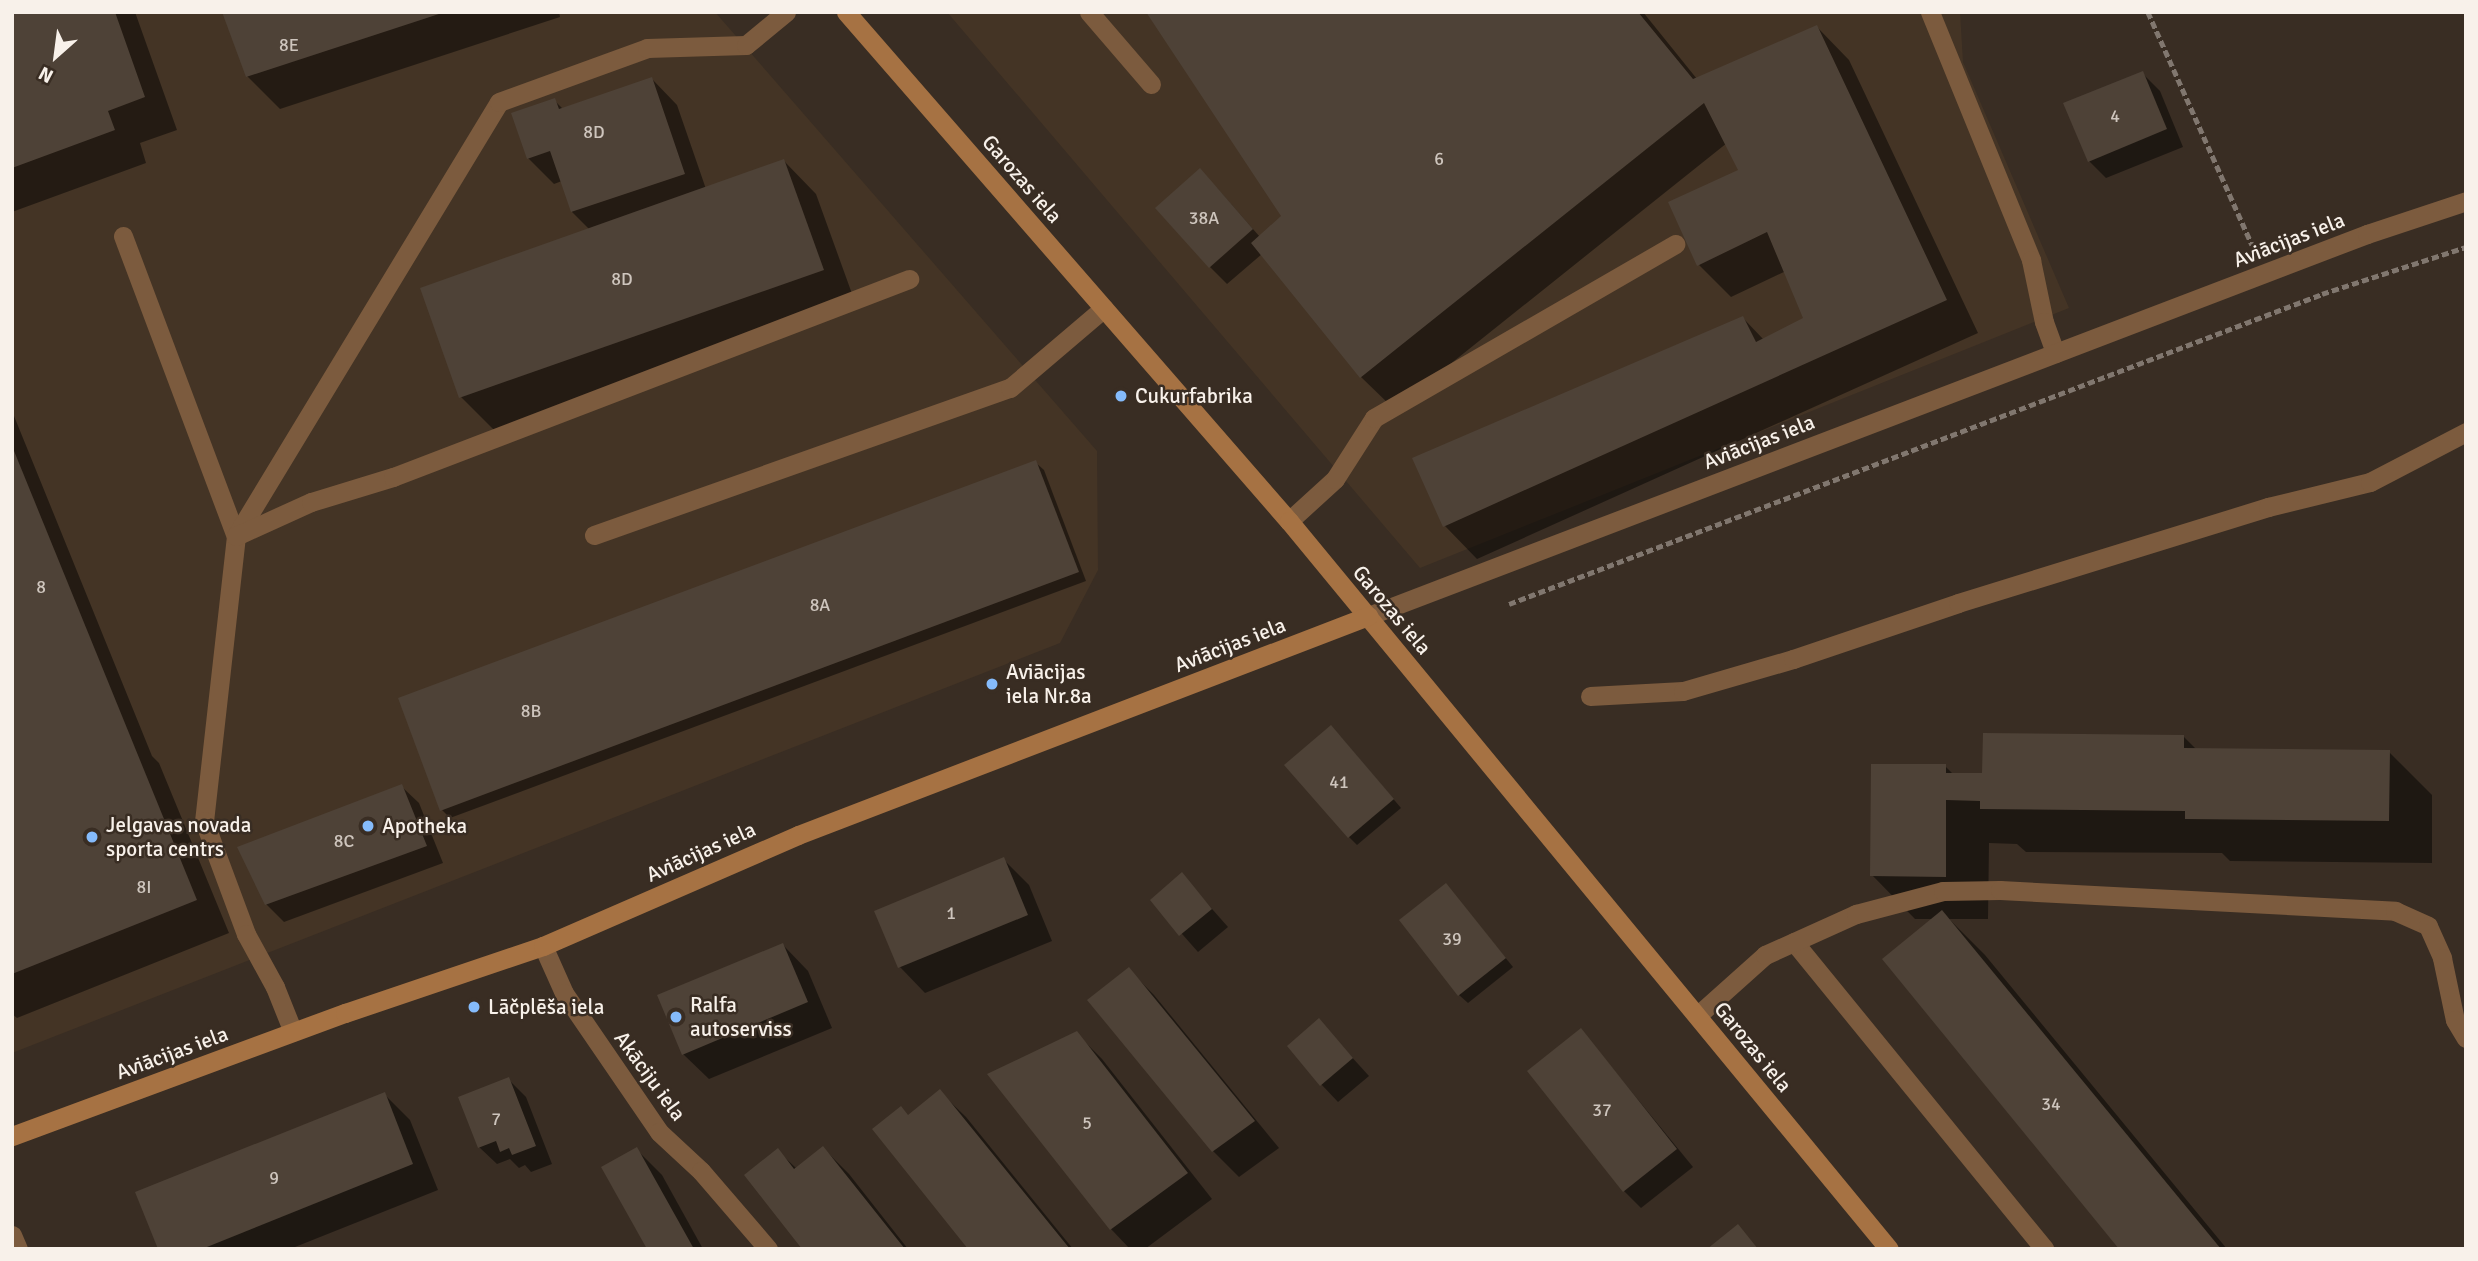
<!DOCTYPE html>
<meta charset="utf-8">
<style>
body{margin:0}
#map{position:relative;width:2478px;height:1261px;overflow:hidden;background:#392d23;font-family:Signika,sans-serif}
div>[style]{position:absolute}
.built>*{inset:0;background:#443425}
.shadow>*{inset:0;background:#0007}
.building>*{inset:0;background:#4e4237}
.path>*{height:4.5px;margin-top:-2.25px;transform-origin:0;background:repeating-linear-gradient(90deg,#81776f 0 7px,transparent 0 10.5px)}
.service>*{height:19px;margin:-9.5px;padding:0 9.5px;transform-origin:9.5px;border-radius:9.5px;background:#7c5b3e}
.minor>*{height:19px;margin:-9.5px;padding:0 9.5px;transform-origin:9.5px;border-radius:9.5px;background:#7c5b3e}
.secondary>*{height:19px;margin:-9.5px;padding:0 9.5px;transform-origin:9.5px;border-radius:9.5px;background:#a67243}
.dots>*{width:19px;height:19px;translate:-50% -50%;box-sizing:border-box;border:4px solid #392d23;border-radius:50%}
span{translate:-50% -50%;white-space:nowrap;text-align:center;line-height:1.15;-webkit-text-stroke:5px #392d23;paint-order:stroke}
.number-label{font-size:18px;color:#cec5bd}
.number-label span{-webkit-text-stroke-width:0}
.street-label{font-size:21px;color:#f8f1ea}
.poi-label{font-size:21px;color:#f8f1ea}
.left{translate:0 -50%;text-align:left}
.frame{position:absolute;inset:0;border:14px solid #f8f1ea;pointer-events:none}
.north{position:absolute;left:21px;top:21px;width:70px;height:70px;-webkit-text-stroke:5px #392d23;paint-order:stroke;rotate:208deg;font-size:19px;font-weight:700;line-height:28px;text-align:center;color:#f8f1ea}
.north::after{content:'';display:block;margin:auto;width:24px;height:32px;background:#f8f1ea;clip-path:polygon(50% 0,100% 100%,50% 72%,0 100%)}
</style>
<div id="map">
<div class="built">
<i style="clip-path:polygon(12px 12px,715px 12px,1097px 451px,1098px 570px,1060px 643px,12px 1053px)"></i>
<i style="clip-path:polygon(947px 12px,1960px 12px,1963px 62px,2069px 308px,1420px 568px)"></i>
</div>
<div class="shadow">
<i style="clip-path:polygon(12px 12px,135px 12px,177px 130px,140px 143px,146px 163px,12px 212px)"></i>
<i style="clip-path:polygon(224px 12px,559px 12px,560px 17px,280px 109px,247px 76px)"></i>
<i style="clip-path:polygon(1148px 12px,1643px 12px,1697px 79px,1817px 27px,1849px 60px,1978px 333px,1477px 559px,1445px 526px,1415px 459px,1743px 318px,1764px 340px,1806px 319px,1786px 271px,1731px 297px,1699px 265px,1741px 171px,1727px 143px,1394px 409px,1361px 377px,1262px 254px,1227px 284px,1210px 267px,1217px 188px,1260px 237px,1284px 216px)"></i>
<i style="clip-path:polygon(2142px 73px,2160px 91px,2183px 147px,2106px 178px,2089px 161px)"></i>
<i style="clip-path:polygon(652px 79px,677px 105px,706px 189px,784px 161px,816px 194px,855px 302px,494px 430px,461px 397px,590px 230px,572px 212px,562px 181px,554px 184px,528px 158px,554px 100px,563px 109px)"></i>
<i style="clip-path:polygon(12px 411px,152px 756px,159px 763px,229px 933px,17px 1018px,12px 1014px)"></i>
<i style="clip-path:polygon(1035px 462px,1044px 470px,1086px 581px,450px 818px,442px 810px)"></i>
<i style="clip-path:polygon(1340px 736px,1401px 808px,1357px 845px,1349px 837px)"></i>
<i style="clip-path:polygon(2184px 737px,2196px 749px,2389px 752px,2432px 795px,2432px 863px,2230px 861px,2222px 853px,2026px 852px,2017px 844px,1989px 843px,1988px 919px,1949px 919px,1985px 955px,2227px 1249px,2121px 1249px,1934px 919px,1915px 919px,1872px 875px,1945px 766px,1954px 775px,1984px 775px)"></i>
<i style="clip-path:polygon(401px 786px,419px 803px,443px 863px,284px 922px,266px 904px)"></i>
<i style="clip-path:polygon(1003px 859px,1029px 885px,1052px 941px,925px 993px,900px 967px,876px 912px)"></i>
<i style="clip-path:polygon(1182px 875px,1228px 927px,1198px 952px,1152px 900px)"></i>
<i style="clip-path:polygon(1446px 885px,1513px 967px,1468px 1003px,1459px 995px)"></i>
<i style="clip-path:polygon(783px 945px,808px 971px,832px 1028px,709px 1079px,683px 1054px)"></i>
<i style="clip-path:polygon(1129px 970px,1154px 995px,1279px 1148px,1239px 1177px,1213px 1151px,1090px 1001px)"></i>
<i style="clip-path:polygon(1319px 1021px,1369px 1076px,1338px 1102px,1321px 1084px)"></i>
<i style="clip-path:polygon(1581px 1030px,1693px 1167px,1641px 1208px,1624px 1191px)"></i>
<i style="clip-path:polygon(1076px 1033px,1102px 1059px,1212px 1199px,1145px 1249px,1130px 1249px,1111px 1229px,989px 1075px)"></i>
<i style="clip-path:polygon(508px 1079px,526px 1097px,552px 1164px,531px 1172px,525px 1165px,519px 1168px,510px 1159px,497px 1164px,479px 1147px)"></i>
<i style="clip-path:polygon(940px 1092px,966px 1117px,1073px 1249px,970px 1249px,909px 1116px)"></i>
<i style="clip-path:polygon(384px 1094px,410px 1120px,438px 1190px,290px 1249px,160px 1249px)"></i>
<i style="clip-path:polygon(823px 1148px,849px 1174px,908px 1249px,804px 1249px,778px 1151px,797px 1169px)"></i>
<i style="clip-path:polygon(636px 1149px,662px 1175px,703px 1249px,649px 1249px)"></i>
</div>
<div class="building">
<i style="clip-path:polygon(12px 12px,115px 12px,145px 97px,108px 111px,115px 130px,12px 168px)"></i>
<i style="clip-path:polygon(222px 12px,442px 12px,442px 13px,246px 77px)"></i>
<i style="clip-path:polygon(1146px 12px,1638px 12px,1693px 79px,1817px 25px,1947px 300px,1443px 527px,1412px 458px,1743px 316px,1756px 342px,1803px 318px,1767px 232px,1697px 266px,1668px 202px,1738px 170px,1704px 103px,1360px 378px,1251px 243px,1281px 216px)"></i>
<i style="clip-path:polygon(2143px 71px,2167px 129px,2088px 162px,2063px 103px)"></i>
<i style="clip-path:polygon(652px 77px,685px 174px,571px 212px,550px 151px,527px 159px,511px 113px,555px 98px,559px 109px)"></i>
<i style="clip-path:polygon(784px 159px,824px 270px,459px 398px,420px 288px)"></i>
<i style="clip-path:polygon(1200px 168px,1253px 229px,1209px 268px,1155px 208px)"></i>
<i style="clip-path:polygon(12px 446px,197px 900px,12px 974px)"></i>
<i style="clip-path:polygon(1036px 460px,1079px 572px,440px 811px,398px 698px)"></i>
<i style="clip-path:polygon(1331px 725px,1394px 799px,1348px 838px,1284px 765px)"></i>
<i style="clip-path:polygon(1983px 733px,2184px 735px,2184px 748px,2390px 750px,2389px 821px,2185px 819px,2185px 811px,1980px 809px,1980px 801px,1946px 800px,1946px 877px,1870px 876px,1871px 764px,1946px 764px,1946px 773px,1982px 773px)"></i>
<i style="clip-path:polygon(402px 784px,427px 846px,265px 905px,237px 847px)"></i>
<i style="clip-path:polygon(1004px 857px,1028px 915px,898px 968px,874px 911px)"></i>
<i style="clip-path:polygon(1182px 872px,1212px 909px,1179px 936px,1150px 900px)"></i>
<i style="clip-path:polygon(1446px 883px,1506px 958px,1458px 996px,1399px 920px)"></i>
<i style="clip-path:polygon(1942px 910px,2221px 1249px,2119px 1249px,1882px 959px)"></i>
<i style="clip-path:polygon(783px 943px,808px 1002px,682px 1055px,657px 995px)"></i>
<i style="clip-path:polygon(1129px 967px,1255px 1121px,1212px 1152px,1087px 1000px)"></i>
<i style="clip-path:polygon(1319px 1018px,1353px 1058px,1320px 1086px,1287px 1046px)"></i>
<i style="clip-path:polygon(1581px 1028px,1677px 1149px,1623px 1192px,1527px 1071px)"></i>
<i style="clip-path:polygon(1077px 1031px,1188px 1173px,1110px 1230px,987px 1074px)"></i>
<i style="clip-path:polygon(509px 1077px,536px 1146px,512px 1155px,509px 1148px,500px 1152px,496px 1141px,478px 1148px,458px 1097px)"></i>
<i style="clip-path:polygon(940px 1089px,1070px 1249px,968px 1249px,872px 1129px,901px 1106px,908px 1115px)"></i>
<i style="clip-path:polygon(385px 1092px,413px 1164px,202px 1249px,158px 1249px,135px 1192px)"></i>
<i style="clip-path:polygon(823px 1146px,905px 1249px,802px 1249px,744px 1175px,778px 1148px,794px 1169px)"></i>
<i style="clip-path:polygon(637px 1147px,694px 1249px,647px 1249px,601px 1167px)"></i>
<i style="clip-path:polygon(1738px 1224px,1758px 1249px,1707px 1249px)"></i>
</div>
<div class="path">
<i style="left:2148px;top:12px;width:255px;rotate:65.9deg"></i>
<i style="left:1509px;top:604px;width:870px;rotate:-20.87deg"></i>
<i style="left:2322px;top:294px;width:151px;rotate:-18.1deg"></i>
</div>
<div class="service">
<i style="left:1089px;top:12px;width:95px;rotate:49.3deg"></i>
<i style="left:1930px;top:12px;width:268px;rotate:67.8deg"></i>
<i style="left:2031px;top:260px;width:63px;rotate:78.2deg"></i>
<i style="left:2044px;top:322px;width:33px;rotate:70deg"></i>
<i style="left:123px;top:236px;width:321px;rotate:69.4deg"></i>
<i style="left:236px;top:536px;width:287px;rotate:96.4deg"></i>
<i style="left:204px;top:821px;width:121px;rotate:69.6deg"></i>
<i style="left:246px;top:934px;width:60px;rotate:61.3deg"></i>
<i style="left:275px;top:987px;width:48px;rotate:68.2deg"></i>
<i style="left:1289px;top:521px;width:62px;rotate:-42.4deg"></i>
<i style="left:1335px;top:479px;width:72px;rotate:-57.4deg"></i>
<i style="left:1374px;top:418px;width:348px;rotate:-30deg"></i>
<i style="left:594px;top:535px;width:441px;rotate:-19.5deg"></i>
<i style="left:1010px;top:388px;width:123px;rotate:-40.4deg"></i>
<i style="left:236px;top:536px;width:507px;rotate:-58.78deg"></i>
<i style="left:499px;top:102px;width:158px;rotate:-20deg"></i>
<i style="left:647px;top:48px;width:99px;rotate:-1.7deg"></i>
<i style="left:746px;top:45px;width:52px;rotate:-39.5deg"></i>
<i style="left:236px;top:536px;width:82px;rotate:-24.4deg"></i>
<i style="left:311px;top:502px;width:86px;rotate:-17deg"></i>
<i style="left:393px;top:477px;width:553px;rotate:-20.99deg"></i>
<i style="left:1590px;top:696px;width:93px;rotate:-3.1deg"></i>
<i style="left:1683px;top:691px;width:115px;rotate:-16.2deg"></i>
<i style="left:1793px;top:659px;width:174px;rotate:-18.7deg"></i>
<i style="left:1958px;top:603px;width:325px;rotate:-17.2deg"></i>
<i style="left:2268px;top:507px;width:105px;rotate:-13.8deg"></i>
<i style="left:2370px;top:482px;width:108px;rotate:-27.5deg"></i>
<i style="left:1794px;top:942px;width:396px;rotate:50.8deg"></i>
<i style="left:543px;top:946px;width:51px;rotate:65.9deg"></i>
<i style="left:564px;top:993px;width:168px;rotate:55.6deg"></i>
<i style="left:659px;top:1132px;width:57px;rotate:42.9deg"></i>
<i style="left:701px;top:1171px;width:103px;rotate:49.3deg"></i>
<i style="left:1698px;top:1015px;width:90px;rotate:-41.8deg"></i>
<i style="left:1765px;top:955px;width:100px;rotate:-24.3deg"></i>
<i style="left:1856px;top:914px;width:90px;rotate:-14.8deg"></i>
<i style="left:1943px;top:891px;width:57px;rotate:-1deg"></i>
<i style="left:2000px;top:890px;width:396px;rotate:3deg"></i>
<i style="left:2395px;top:911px;width:36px;rotate:24deg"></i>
<i style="left:2428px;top:926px;width:35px;rotate:66deg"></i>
<i style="left:2442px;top:958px;width:63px;rotate:78.2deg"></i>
<i style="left:2455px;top:1020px;width:21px;rotate:59deg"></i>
</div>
<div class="minor">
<i style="left:1368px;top:616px;width:1070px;rotate:-20.93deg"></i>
<i style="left:2367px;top:234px;width:104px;rotate:-18.4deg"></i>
<i style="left:12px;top:1235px;width:15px;rotate:67deg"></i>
</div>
<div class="secondary">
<i style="left:846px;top:12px;width:675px;rotate:48.97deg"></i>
<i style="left:1289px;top:521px;width:943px;rotate:50.51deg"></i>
<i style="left:12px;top:1136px;width:355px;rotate:-20.3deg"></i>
<i style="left:345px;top:1013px;width:209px;rotate:-18.7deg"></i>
<i style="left:543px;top:946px;width:278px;rotate:-23.5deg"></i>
<i style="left:798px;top:835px;width:611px;rotate:-21.02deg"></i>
</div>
<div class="dots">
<i style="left:1121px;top:396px;background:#85bbfb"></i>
<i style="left:992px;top:684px;background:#85bbfb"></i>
<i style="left:368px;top:826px;background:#85bbfb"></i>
<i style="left:92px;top:837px;background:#85bbfb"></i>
<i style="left:474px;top:1007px;background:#85bbfb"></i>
<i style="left:676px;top:1017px;background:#85bbfb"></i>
</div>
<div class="number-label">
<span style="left:289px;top:45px">8E</span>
<span style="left:2115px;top:116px">4</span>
<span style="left:594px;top:132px">8D</span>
<span style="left:1439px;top:159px">6</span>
<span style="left:1204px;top:218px">38A</span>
<span style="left:622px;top:279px">8D</span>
<span style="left:41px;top:587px">8</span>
<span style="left:820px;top:605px">8A</span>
<span style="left:531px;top:711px">8B</span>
<span style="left:1339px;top:782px">41</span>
<span style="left:344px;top:841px">8C</span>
<span style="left:144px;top:887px">8I</span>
<span style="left:951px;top:913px">1</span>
<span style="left:1452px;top:939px">39</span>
<span style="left:2051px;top:1104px">34</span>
<span style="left:1602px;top:1110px">37</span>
<span style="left:496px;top:1119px">7</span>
<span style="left:1087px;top:1123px">5</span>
<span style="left:274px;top:1178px">9</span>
</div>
<div class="street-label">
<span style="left:1022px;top:179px;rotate:49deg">Garozas iela</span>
<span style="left:2289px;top:240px;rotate:-21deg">Aviācijas iela</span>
<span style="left:1759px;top:442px;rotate:-21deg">Aviācijas iela</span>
<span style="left:1392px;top:610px;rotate:50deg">Garozas iela</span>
<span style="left:1230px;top:645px;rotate:-21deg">Aviācijas iela</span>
<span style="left:701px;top:852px;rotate:-24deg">Aviācijas iela</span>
<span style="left:1753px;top:1047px;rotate:51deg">Garozas iela</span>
<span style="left:172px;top:1053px;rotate:-20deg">Aviācijas iela</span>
<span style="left:650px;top:1076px;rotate:54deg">Akāciju iela</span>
</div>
<div class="poi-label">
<span class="left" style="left:1135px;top:396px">Cukurfabrika</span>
<span class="left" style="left:1006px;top:684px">Aviācijas<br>iela Nr.8a</span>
<span class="left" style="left:106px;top:837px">Jelgavas novada<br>sporta centrs</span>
<span class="left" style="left:382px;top:826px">Apotheka</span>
<span class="left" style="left:690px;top:1017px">Ralfa<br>autoserviss</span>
<span class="left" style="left:488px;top:1007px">Lāčplēša iela</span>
</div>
<div class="frame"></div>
<div class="north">N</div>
</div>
